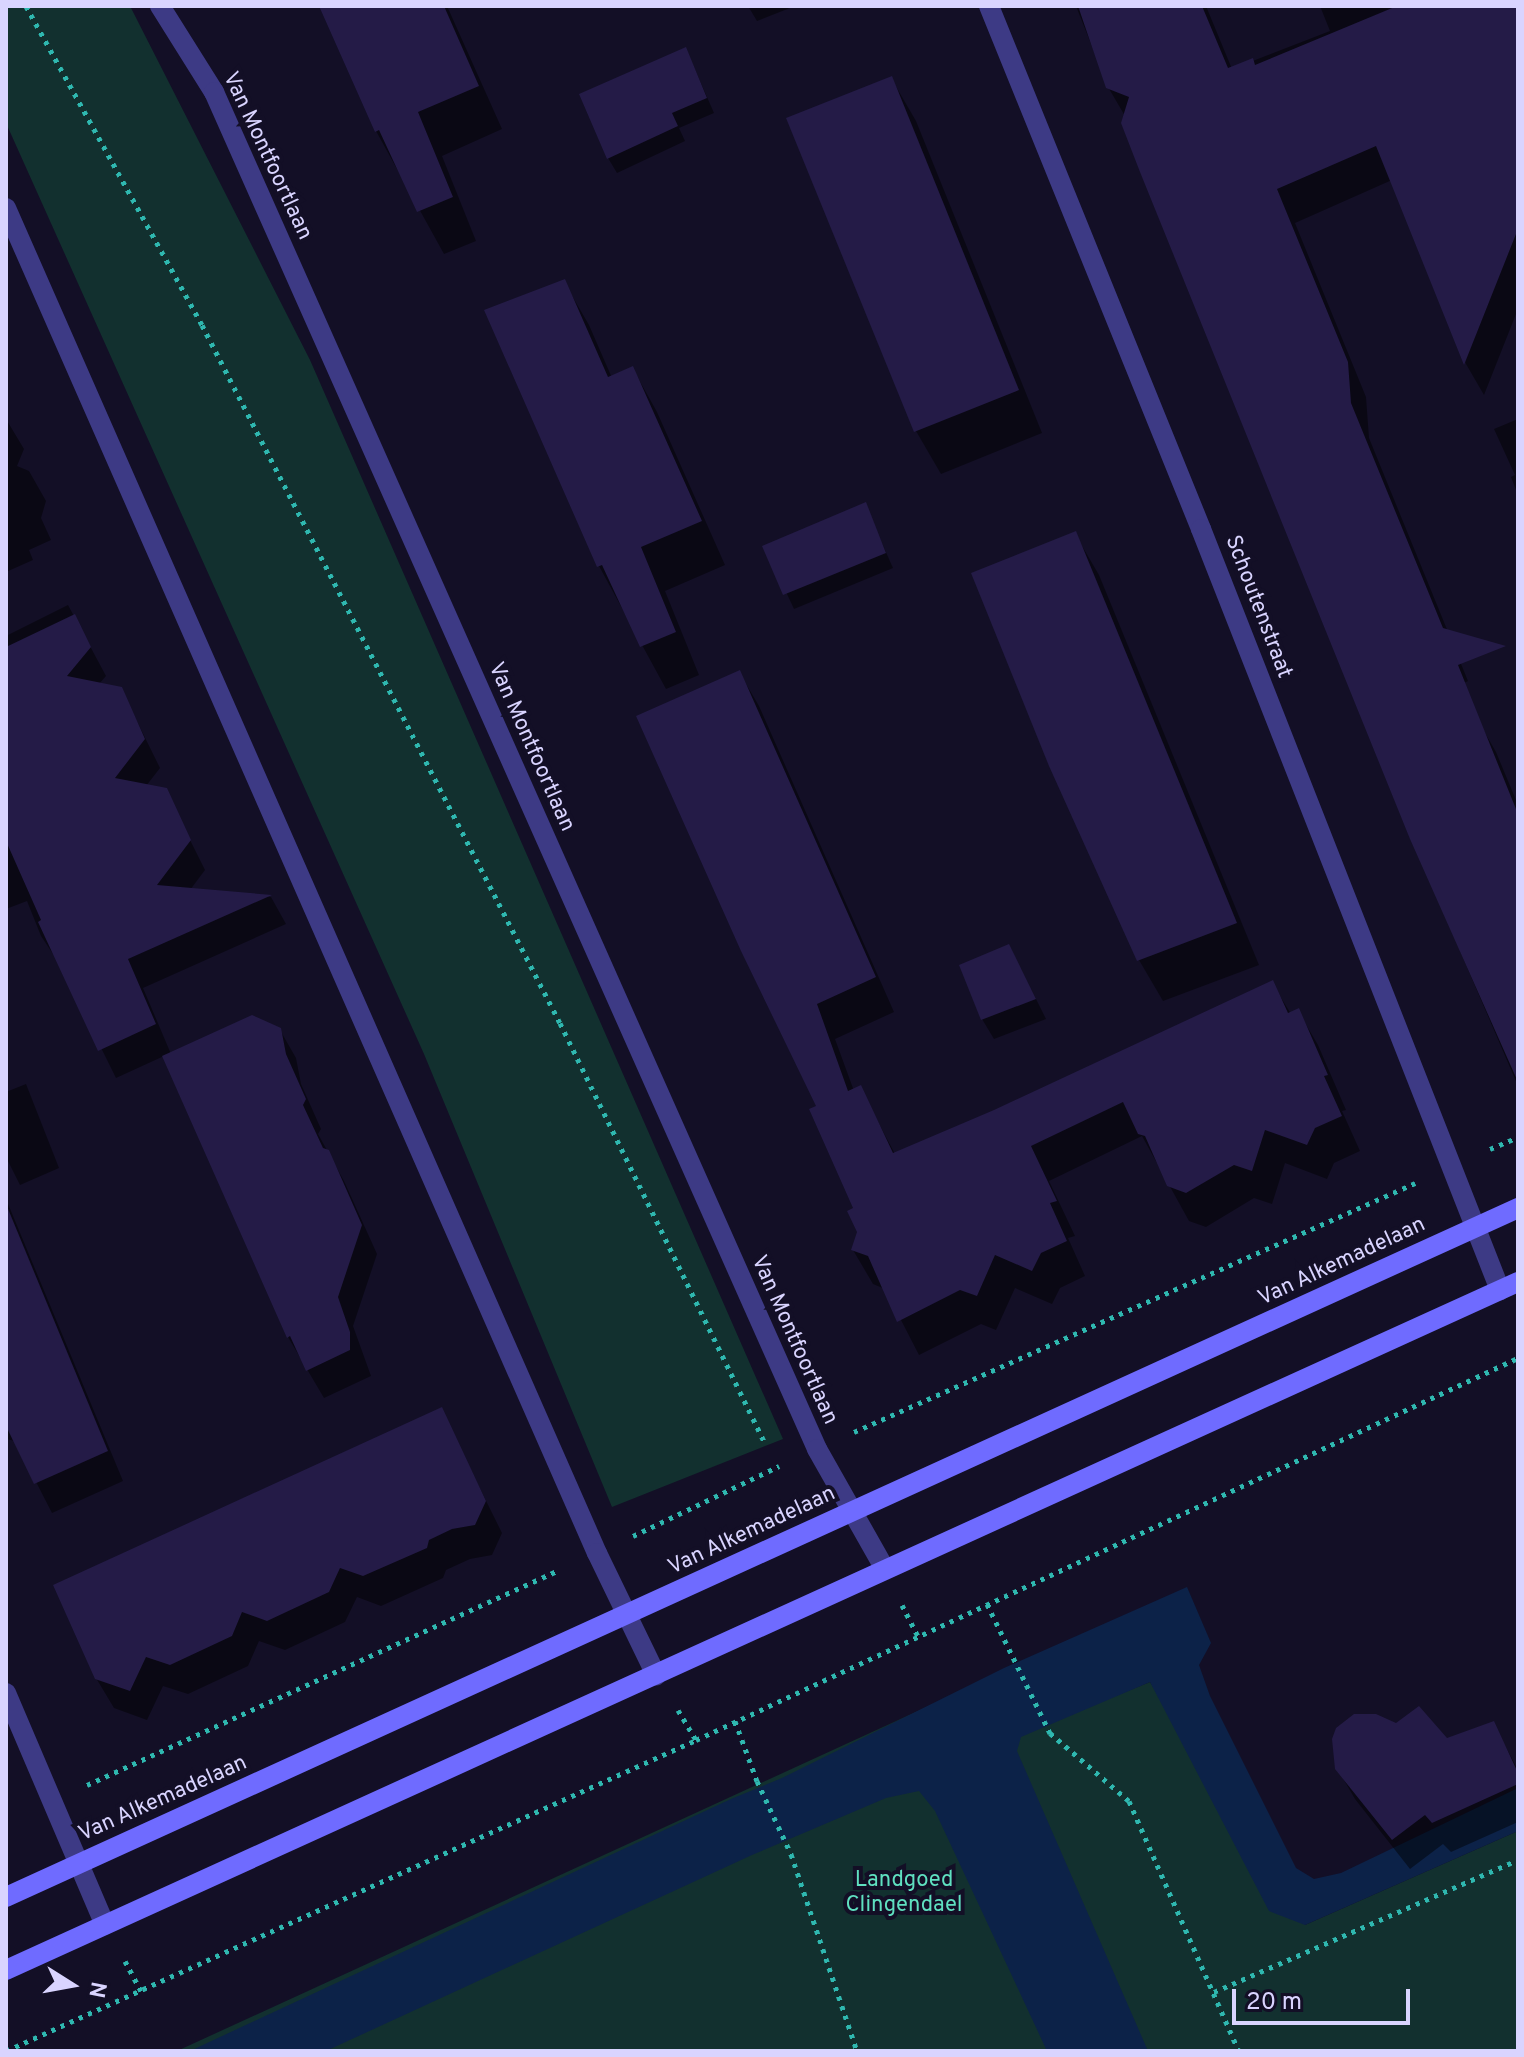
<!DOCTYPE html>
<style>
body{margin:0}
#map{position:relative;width:1524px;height:2057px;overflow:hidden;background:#130f26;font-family:Overpass,sans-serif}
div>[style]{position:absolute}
.green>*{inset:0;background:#12302f}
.water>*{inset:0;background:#0c2248}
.shadow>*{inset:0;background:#0007}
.building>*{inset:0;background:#241b47}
.path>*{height:5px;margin-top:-2.5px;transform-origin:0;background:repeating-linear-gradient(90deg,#2fb8b0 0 4px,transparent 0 10px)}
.street>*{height:20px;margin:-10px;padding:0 10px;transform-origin:10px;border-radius:10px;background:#3d3a85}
.secondary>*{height:20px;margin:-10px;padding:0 10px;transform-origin:10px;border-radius:10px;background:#6f6bff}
span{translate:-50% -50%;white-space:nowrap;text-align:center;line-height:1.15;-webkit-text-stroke:8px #130f26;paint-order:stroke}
.street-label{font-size:22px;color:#d9d4ff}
.park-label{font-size:22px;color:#5fe0c0}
.frame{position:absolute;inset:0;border:8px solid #d9d4ff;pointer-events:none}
.north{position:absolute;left:32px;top:1945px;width:80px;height:80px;-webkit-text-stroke:6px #130f26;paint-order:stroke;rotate:101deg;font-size:22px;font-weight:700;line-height:32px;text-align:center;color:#d9d4ff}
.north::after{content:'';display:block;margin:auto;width:28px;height:36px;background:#d9d4ff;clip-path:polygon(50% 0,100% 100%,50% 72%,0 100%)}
.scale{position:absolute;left:1232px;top:1989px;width:178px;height:36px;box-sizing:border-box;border:4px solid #d9d4ff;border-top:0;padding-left:10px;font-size:24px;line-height:28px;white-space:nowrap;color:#d9d4ff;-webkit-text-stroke:6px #130f26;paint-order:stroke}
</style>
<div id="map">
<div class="green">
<i style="clip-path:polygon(6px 6px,130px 6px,310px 360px,783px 1439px,612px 1507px,424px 1054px,6px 123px)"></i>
<i style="clip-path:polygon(1150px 1682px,1305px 1925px,1518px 1831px,1518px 2051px,177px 2051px,944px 1699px,1105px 1700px)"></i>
</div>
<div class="water">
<i style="clip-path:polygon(1187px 1587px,1211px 1643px,1199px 1665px,1210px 1696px,1296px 1868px,1314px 1879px,1341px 1873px,1518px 1788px,1518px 1831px,1305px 1925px,1269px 1911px,1150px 1682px,1021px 1737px,1017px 1751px,1148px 2051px,1047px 2051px,935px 1811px,919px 1791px,886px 1798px,752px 1855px,326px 2051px,190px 2051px,731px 1799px,782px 1778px,1004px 1668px)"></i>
</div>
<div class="shadow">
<i style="clip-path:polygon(321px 6px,447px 6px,502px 129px,442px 156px,476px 241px,444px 254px,376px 131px)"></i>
<i style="clip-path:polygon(748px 6px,795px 6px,757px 21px)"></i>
<i style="clip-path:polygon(1076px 6px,1206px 6px,1232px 69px,1330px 31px,1320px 6px,1518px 6px,1518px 309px,1484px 395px,1466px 364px,1392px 180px,1295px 223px,1366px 397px,1369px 438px,1468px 681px,1375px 727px,1125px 116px,1108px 87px)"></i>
<i style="clip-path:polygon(686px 49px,714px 113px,679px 128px,685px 141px,617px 173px,608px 158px)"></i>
<i style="clip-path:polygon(891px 78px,916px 121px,1042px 433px,941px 474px,916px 431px)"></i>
<i style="clip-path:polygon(564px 282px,589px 325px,612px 378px,633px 369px,657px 412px,725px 565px,665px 591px,699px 675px,666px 689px,599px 566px,486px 311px)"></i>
<i style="clip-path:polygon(6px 419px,24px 449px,17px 466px,29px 471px,46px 501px,41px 518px,51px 540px,29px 550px,33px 560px,6px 572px)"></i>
<i style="clip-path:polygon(1518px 419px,1518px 495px,1511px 477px,1515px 475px,1494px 429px)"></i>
<i style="clip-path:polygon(865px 505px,893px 568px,794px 609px,765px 547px)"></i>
<i style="clip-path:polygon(1075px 534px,1099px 575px,1259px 965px,1163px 1001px,1139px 960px)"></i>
<i style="clip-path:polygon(68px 605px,106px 676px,99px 684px,121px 689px,160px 768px,146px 786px,165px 790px,205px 870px,190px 890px,271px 897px,286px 924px,143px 988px,171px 1054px,280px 1030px,296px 1058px,301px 1084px,321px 1129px,318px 1134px,344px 1181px,377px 1254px,353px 1326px,371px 1376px,324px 1398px,288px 1337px,164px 1056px,116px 1078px,59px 963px,41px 936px,27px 901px,6px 909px,6px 636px)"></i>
<i style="clip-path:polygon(739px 672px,759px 706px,894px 1012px,835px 1039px,854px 1091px,860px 1088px,895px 1154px,995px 1112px,1272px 983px,1291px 1014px,1298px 1011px,1318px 1045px,1346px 1110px,1342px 1111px,1360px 1151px,1334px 1163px,1327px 1179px,1285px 1163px,1272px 1204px,1254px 1198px,1206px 1227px,1189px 1221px,1142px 1136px,1049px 1181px,1075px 1236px,1068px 1238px,1085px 1276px,1060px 1288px,1052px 1304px,1015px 1288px,996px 1330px,981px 1324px,919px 1355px,885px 1289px,873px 1284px,853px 1250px,859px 1232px,855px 1209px,819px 1107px)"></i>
<i style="clip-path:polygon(1477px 719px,1496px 752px,1518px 805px,1518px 1086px,1460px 951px,1463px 949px)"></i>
<i style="clip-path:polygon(1020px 967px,1046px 1019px,994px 1039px,982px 1019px)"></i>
<i style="clip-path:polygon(26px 1084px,59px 1168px,20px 1185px,6px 1157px,6px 1092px)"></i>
<i style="clip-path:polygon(6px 1199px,123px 1481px,52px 1513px,15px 1441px,6px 1439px)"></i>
<i style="clip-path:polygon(441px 1410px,502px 1533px,492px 1555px,470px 1559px,446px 1570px,443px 1578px,381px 1606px,357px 1597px,345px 1622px,285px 1650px,259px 1641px,248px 1666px,188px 1694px,163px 1686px,147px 1720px,114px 1708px,96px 1678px)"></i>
<i style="clip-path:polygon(1493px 1723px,1518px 1770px,1518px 1822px,1451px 1852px,1443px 1844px,1410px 1869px,1355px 1799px,1337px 1768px,1447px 1741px)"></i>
</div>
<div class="building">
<i style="clip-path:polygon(319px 6px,444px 6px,479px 86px,418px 112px,453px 197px,417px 212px,379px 130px,375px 132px)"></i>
<i style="clip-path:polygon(1078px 6px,1202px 6px,1228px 68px,1253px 58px,1255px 65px,1397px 6px,1518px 6px,1518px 229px,1464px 365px,1376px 146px,1277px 189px,1348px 362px,1351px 403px,1443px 628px,1506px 646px,1458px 665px,1518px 814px,1518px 1082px,1410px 839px,1140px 172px,1121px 123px,1129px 97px,1106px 88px)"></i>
<i style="clip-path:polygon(686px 47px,707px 98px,672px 113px,678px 126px,607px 159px,579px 94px)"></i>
<i style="clip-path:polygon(892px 76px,1019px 390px,914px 432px,786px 118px)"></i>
<i style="clip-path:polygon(565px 279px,608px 377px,633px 366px,702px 521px,641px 547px,676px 632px,640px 647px,602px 565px,597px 567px,484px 310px)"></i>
<i style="clip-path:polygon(866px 502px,886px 553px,783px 595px,762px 546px)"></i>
<i style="clip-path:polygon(1076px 531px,1237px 923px,1137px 961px,1049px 766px,971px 573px)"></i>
<i style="clip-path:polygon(75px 614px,91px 647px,67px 676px,122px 687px,145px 739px,115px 778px,167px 788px,191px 840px,157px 885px,272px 895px,128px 959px,156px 1024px,98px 1051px,38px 922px,41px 920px,6px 841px,6px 647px)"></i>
<i style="clip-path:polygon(740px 670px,876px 977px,817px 1004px,848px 1091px,861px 1085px,893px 1153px,994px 1110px,1273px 980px,1288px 1013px,1299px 1008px,1328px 1075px,1324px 1076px,1342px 1116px,1315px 1128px,1307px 1145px,1265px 1130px,1252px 1171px,1234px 1165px,1186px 1193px,1167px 1186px,1145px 1136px,1138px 1134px,1123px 1102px,1031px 1146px,1057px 1201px,1050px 1203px,1067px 1241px,1041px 1253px,1032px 1271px,995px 1255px,977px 1296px,960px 1290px,897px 1322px,868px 1256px,851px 1250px,857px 1232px,847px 1211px,853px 1208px,809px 1109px,816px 1106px,741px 951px,636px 716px)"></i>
<i style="clip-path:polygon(1009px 944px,1036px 999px,981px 1020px,959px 965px)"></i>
<i style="clip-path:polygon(252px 1015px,281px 1028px,286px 1054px,306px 1099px,303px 1105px,323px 1148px,329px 1150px,362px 1225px,338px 1297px,350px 1332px,350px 1350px,306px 1371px,290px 1336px,287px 1338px,162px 1056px)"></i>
<i style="clip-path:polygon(6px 1204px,108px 1451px,34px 1484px,6px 1426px)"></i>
<i style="clip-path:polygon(442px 1407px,486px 1501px,475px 1525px,452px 1529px,429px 1540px,427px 1548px,363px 1576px,340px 1568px,329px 1592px,267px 1621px,242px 1612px,232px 1636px,170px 1665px,146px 1657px,130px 1691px,95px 1679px,53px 1585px)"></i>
<i style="clip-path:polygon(1419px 1706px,1447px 1738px,1494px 1721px,1518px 1773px,1518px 1784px,1432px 1823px,1425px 1815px,1392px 1840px,1335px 1769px,1332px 1739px,1336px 1728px,1354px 1714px,1376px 1714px,1396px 1723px)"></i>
</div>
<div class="path">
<i style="left:26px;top:6px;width:364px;rotate:61.1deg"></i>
<i style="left:202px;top:325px;width:784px;rotate:62.85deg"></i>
<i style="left:560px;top:1023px;width:465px;rotate:64deg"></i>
<i style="left:1490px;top:1149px;width:30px;rotate:-23deg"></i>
<i style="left:854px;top:1432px;width:614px;rotate:-23.93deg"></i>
<i style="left:633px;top:1536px;width:162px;rotate:-25.6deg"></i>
<i style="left:987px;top:1604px;width:144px;rotate:64deg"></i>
<i style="left:1050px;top:1733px;width:104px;rotate:40.7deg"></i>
<i style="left:1129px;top:1801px;width:273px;rotate:66.3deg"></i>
<i style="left:902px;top:1605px;width:35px;rotate:63deg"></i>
<i style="left:678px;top:1710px;width:35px;rotate:59deg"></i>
<i style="left:735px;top:1721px;width:64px;rotate:69.9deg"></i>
<i style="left:757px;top:1781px;width:81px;rotate:65deg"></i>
<i style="left:791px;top:1854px;width:208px;rotate:71.5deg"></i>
<i style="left:87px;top:1785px;width:519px;rotate:-24.49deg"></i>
<i style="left:125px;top:1961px;width:34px;rotate:62deg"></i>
<i style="left:1214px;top:1992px;width:331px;rotate:-23.5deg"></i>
<i style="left:6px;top:2051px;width:757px;rotate:-24.26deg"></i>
<i style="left:696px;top:1740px;width:906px;rotate:-24.93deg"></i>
</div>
<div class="street">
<i style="left:160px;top:6px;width:102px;rotate:57.9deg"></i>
<i style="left:214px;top:92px;width:1485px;rotate:66.04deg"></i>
<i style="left:817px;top:1449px;width:138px;rotate:60.5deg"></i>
<i style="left:989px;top:6px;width:564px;rotate:67.93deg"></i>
<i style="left:1201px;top:529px;width:818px;rotate:68.55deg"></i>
<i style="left:6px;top:208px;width:1469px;rotate:66.28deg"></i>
<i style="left:597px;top:1553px;width:136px;rotate:64.2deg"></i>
<i style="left:6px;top:1693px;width:252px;rotate:66.9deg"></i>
</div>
<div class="secondary">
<i style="left:6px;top:1897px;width:1662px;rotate:-24.5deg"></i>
<i style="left:6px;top:1970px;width:1661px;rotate:-24.47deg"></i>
</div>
<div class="street-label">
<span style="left:267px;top:156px;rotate:65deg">Van Montfoortlaan</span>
<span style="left:1258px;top:607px;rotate:69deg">Schoutenstraat</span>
<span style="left:531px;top:747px;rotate:66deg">Van Montfoortlaan</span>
<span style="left:1342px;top:1262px;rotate:-25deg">Van Alkemadelaan</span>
<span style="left:794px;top:1340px;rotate:66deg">Van Montfoortlaan</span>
<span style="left:752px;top:1531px;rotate:-25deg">Van Alkemadelaan</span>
<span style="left:163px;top:1799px;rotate:-24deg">Van Alkemadelaan</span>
</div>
<div class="park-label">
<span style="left:904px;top:1893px">Landgoed<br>Clingendael</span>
</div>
<div class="frame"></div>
<div class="north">N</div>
<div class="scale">20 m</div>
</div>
